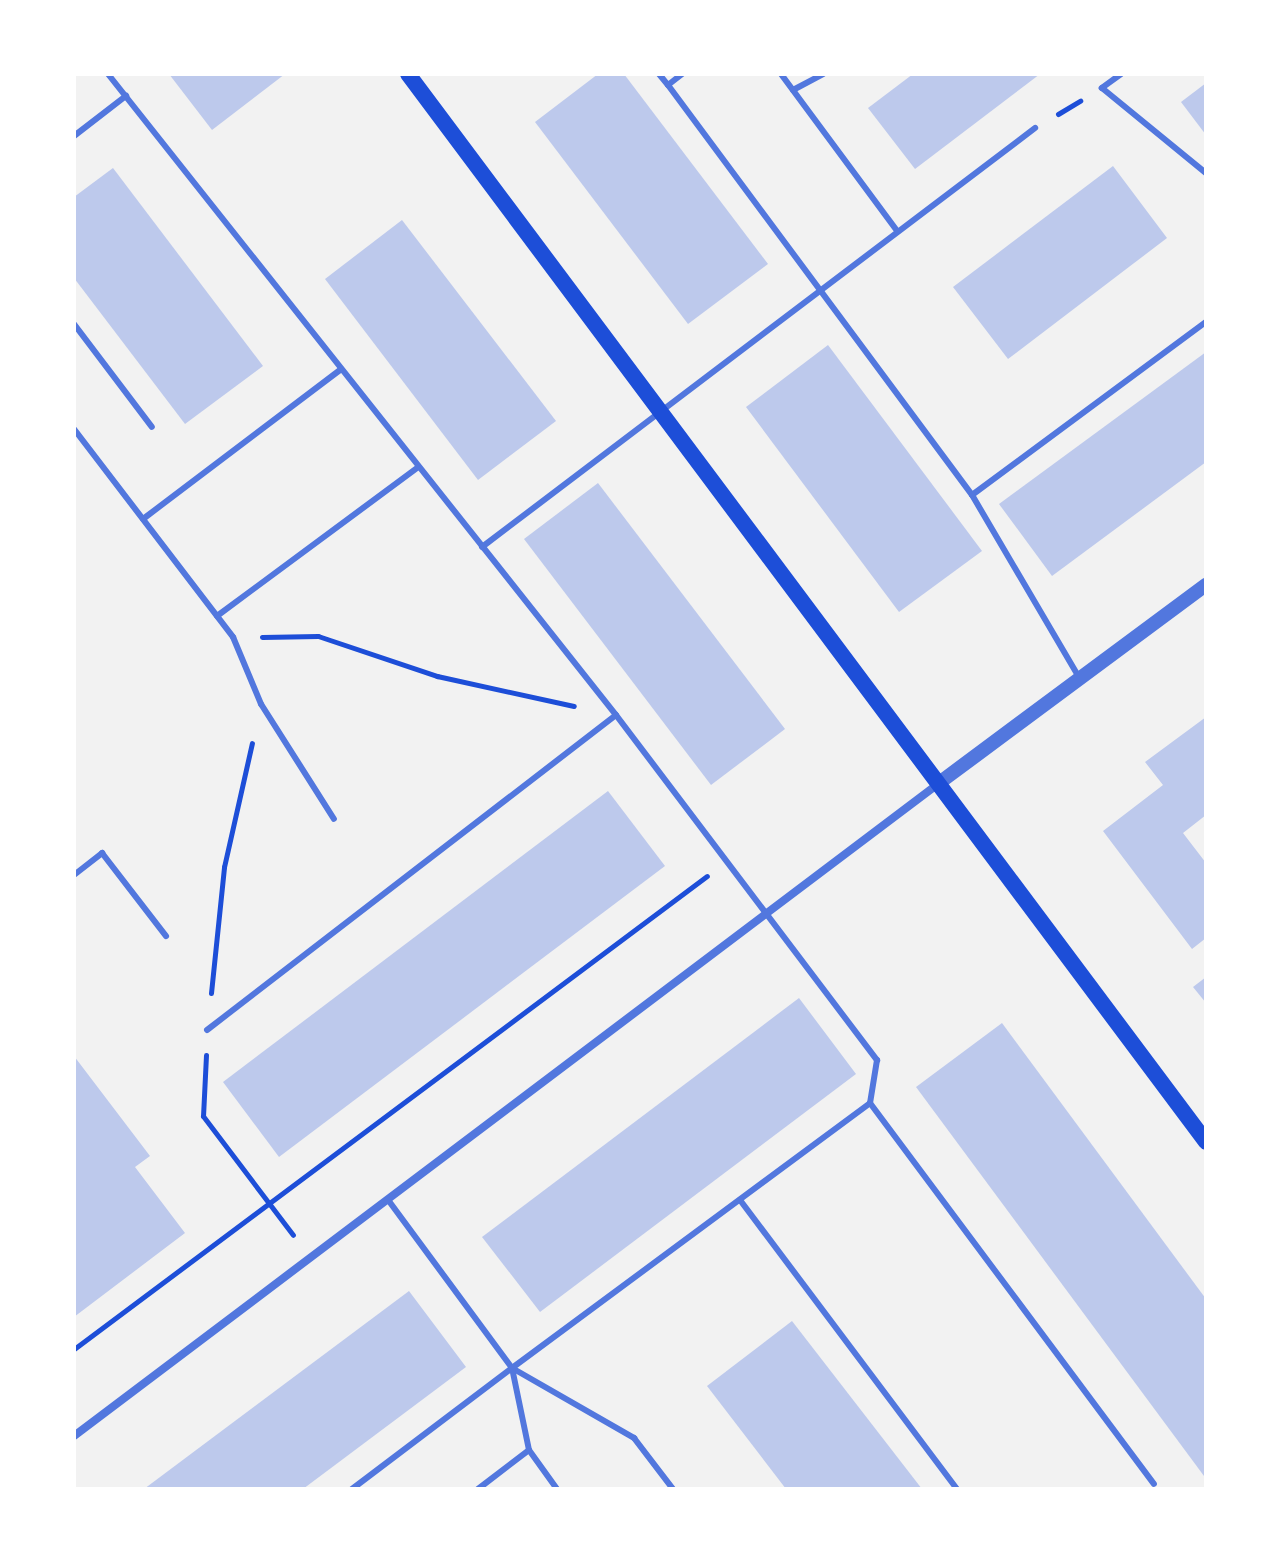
<!DOCTYPE html>
<style>
body{margin:0}
#map{position:relative;width:1280px;height:1563px;overflow:hidden;background:#f2f2f2;font-family:Bitter,serif}
div>[style]{position:absolute}
.building>*{inset:0;background:#bdc9ec}
.path>*{height:5px;margin:-2.5px;padding:0 2.5px;transform-origin:2.5px;border-radius:2.5px;background:#1d4ed8}
.service>*{height:6px;margin:-3px;padding:0 3px;transform-origin:3px;border-radius:3px;background:#5277de}
.minor>*{height:8px;margin:-4px;padding:0 4px;transform-origin:4px;border-radius:4px;background:#5277de}
.tertiary>*{height:14px;margin:-7px;padding:0 7px;transform-origin:7px;border-radius:7px;background:#5277de}
.secondary>*{height:16px;margin:-8px;padding:0 8px;transform-origin:8px;border-radius:8px;background:#1d4ed8}
span{translate:-50% -50%;white-space:nowrap;text-align:center;line-height:1.15;-webkit-text-stroke:6px #fff;paint-order:stroke}
.frame{position:absolute;inset:0;border:76px solid #fff;pointer-events:none}
</style>
<div id="map">
<div class="building">
<i style="clip-path:polygon(169px 74px,285px 74px,212px 130px)"></i>
<i style="clip-path:polygon(598px 74px,624px 74px,768px 264px,688px 324px,535px 122px)"></i>
<i style="clip-path:polygon(913px 74px,1040px 74px,915px 169px,868px 108px)"></i>
<i style="clip-path:polygon(1206px 83px,1206px 135px,1181px 102px)"></i>
<i style="clip-path:polygon(1113px 166px,1167px 238px,1008px 359px,953px 287px)"></i>
<i style="clip-path:polygon(113px 168px,263px 366px,185px 424px,74px 278px,74px 197px)"></i>
<i style="clip-path:polygon(402px 220px,556px 421px,478px 480px,325px 279px)"></i>
<i style="clip-path:polygon(828px 345px,982px 551px,899px 612px,746px 407px)"></i>
<i style="clip-path:polygon(1206px 352px,1206px 462px,1052px 576px,999px 504px)"></i>
<i style="clip-path:polygon(598px 483px,785px 729px,711px 785px,524px 539px)"></i>
<i style="clip-path:polygon(1206px 717px,1206px 815px,1183px 833px,1206px 863px,1206px 938px,1192px 949px,1103px 831px,1163px 785px,1145px 762px)"></i>
<i style="clip-path:polygon(608px 791px,665px 866px,279px 1157px,223px 1082px)"></i>
<i style="clip-path:polygon(1206px 977px,1206px 1003px,1193px 987px)"></i>
<i style="clip-path:polygon(799px 998px,856px 1074px,540px 1312px,482px 1237px)"></i>
<i style="clip-path:polygon(1002px 1023px,1206px 1299px,1204px 1476px,916px 1087px)"></i>
<i style="clip-path:polygon(74px 1056px,150px 1156px,135px 1167px,185px 1233px,74px 1317px)"></i>
<i style="clip-path:polygon(409px 1291px,466px 1367px,303px 1489px,144px 1489px)"></i>
<i style="clip-path:polygon(792px 1321px,922px 1489px,786px 1489px,707px 1386px)"></i>
</div>
<div class="path">
<i style="left:1058px;top:114px;width:26px;rotate:-31deg"></i>
<i style="left:262px;top:637px;width:56px;rotate:-1deg"></i>
<i style="left:318px;top:636px;width:126px;rotate:18.6deg"></i>
<i style="left:437px;top:676px;width:140px;rotate:12.4deg"></i>
<i style="left:211px;top:993px;width:127px;rotate:-84.1deg"></i>
<i style="left:224px;top:867px;width:127px;rotate:-77.3deg"></i>
<i style="left:206px;top:1055px;width:61px;rotate:92.8deg"></i>
<i style="left:203px;top:1116px;width:149px;rotate:52.9deg"></i>
<i style="left:74px;top:1349px;width:790px;rotate:-36.77deg"></i>
</div>
<div class="service">
<i style="left:108px;top:74px;width:818px;rotate:51.6deg"></i>
<i style="left:616px;top:715px;width:433px;rotate:52.9deg"></i>
<i style="left:877px;top:1060px;width:44px;rotate:99.2deg"></i>
<i style="left:659px;top:74px;width:14px;rotate:51deg"></i>
<i style="left:668px;top:85px;width:18px;rotate:-38deg"></i>
<i style="left:781px;top:74px;width:195px;rotate:53.5deg"></i>
<i style="left:1121px;top:74px;width:24px;rotate:144deg"></i>
<i style="left:1102px;top:88px;width:134px;rotate:39.3deg"></i>
<i style="left:668px;top:85px;width:510px;rotate:53.44deg"></i>
<i style="left:793px;top:90px;width:34px;rotate:-28deg"></i>
<i style="left:74px;top:136px;width:66px;rotate:-37.6deg"></i>
<i style="left:74px;top:324px;width:129px;rotate:52.9deg"></i>
<i style="left:74px;top:429px;width:262px;rotate:52.6deg"></i>
<i style="left:233px;top:637px;width:73px;rotate:67.3deg"></i>
<i style="left:261px;top:704px;width:136px;rotate:57.6deg"></i>
<i style="left:143px;top:519px;width:247px;rotate:-37.1deg"></i>
<i style="left:482px;top:547px;width:694px;rotate:-37.15deg"></i>
<i style="left:217px;top:616px;width:249px;rotate:-36.5deg"></i>
<i style="left:1080px;top:679px;width:213px;rotate:-120.4deg"></i>
<i style="left:972px;top:495px;width:291px;rotate:-36.5deg"></i>
<i style="left:74px;top:875px;width:36px;rotate:-38deg"></i>
<i style="left:102px;top:853px;width:105px;rotate:52.4deg"></i>
<i style="left:207px;top:1030px;width:516px;rotate:-37.6deg"></i>
<i style="left:740px;top:1200px;width:361px;rotate:53.1deg"></i>
<i style="left:512px;top:1368px;width:141px;rotate:29.8deg"></i>
<i style="left:634px;top:1438px;width:64px;rotate:52.6deg"></i>
<i style="left:352px;top:1489px;width:201px;rotate:-37.1deg"></i>
<i style="left:512px;top:1368px;width:209px;rotate:-126.4deg"></i>
<i style="left:478px;top:1489px;width:64px;rotate:-37.4deg"></i>
<i style="left:557px;top:1489px;width:48px;rotate:-125.7deg"></i>
<i style="left:529px;top:1450px;width:84px;rotate:-101.7deg"></i>
<i style="left:512px;top:1368px;width:445px;rotate:-36.5deg"></i>
<i style="left:870px;top:1103px;width:475px;rotate:53.3deg"></i>
</div>
<div class="minor">
<i style="left:74px;top:1436px;width:1082px;rotate:-37.04deg"></i>
</div>
<div class="tertiary">
<i style="left:939px;top:783px;width:332px;rotate:-36.6deg"></i>
</div>
<div class="secondary">
<i style="left:408px;top:74px;width:1333px;rotate:53.23deg"></i>
</div>
<div class="frame"></div>
</div>
